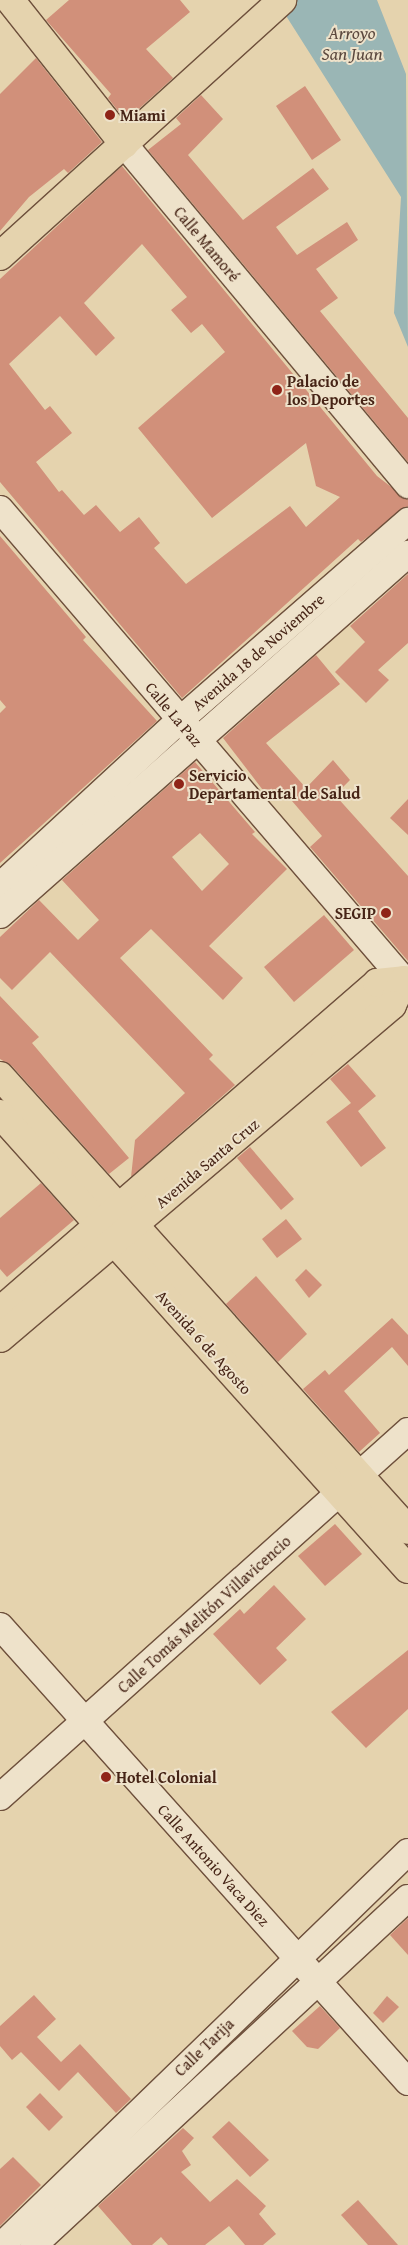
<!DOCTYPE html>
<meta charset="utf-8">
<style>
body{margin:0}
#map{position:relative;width:408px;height:2245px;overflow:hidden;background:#e5d3ae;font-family:"Gentium Book Plus",serif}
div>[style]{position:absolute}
.water>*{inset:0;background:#9ab6b5}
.building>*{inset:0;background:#d1907a}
.roads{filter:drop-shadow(1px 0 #6e503c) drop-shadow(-1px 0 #6e503c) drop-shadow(0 1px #6e503c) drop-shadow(0 -1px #6e503c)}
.minor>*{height:26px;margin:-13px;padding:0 13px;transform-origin:13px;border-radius:13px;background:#eee2ca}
.major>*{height:28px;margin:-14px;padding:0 14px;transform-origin:14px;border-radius:14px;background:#e5d3ae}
.dots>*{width:14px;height:14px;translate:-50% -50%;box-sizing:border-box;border:2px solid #eee2ca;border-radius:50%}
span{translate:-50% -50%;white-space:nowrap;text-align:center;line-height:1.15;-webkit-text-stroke:4px #eee2ca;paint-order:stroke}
.poi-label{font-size:16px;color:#462416;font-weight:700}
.left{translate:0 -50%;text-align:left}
.right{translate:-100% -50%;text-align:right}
.street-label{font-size:16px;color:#462416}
.water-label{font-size:18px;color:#5b483e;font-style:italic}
</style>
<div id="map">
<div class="water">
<i style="clip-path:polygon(276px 0,377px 0,406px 74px,408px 347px,394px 313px,401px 197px)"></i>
</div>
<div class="building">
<i style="clip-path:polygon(69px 0,180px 0,190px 12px,146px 49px,173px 78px,132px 115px,122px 116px,108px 98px,111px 94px,46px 20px)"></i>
<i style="clip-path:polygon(36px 58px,102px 142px,68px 173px,64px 169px,29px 197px,0 231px,0 94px)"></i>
<i style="clip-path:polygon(305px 86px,341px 140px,312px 160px,276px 106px)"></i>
<i style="clip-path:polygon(201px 95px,223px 119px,188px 155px,243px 220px,313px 168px,329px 189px,276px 227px,297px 255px,347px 222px,358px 240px,316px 269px,338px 298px,320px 311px,408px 418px,408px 462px,148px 150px,181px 124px,176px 118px)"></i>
<i style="clip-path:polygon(evenodd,122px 166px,377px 476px,408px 500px,408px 506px,361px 542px,358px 539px,182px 698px,0 482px,0 279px,122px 166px,142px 244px,187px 297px,171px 310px,191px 333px,202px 324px,225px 352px,138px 428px,212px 518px,306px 443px,316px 486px,340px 497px,306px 527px,290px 506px,186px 584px,154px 548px,160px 543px,139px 517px,120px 532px,96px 505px,84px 515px,62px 490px,59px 492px,36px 462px,72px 433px,50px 406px,45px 410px,9px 364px,60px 316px,96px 356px,115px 338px,84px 303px,142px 244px)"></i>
<i style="clip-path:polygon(0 536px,86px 637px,83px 640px,157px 721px,0 863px,0 713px,6px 707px,0 700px)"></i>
<i style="clip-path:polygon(408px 574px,408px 643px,378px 670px,389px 680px,366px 703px,335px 672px,365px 642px,350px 626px)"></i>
<i style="clip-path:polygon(316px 655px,340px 684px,266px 743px,306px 788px,333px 760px,350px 780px,335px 795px,408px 876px,408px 961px,310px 847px,322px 836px,280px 787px,269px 798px,223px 738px)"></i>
<i style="clip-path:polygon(evenodd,195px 762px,255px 832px,252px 834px,287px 869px,209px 946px,243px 978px,223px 1000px,151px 929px,120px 958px,213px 1055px,209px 1059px,235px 1085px,131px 1177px,135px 1140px,185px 1093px,50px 952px,12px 990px,0 978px,0 937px,39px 900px,78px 940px,99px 920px,62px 880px,195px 762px,200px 833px,229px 864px,202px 891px,172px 857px,200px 833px)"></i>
<i style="clip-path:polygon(408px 799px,408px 835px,390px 818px)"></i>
<i style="clip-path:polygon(324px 915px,354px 950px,294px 1002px,264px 967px)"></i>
<i style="clip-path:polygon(0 996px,39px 1037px,32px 1043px,129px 1158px,109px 1174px,12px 1066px,0 1059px)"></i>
<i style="clip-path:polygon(348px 1064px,376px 1096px,358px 1111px,386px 1148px,361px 1167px,326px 1122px,351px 1103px,330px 1079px)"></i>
<i style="clip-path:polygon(250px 1147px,294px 1199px,281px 1210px,237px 1158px)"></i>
<i style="clip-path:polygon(41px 1183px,74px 1220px,7px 1277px,0 1269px,0 1218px)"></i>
<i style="clip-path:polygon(286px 1219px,302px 1239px,277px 1258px,262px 1239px)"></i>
<i style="clip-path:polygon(306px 1269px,322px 1285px,309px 1298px,295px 1280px)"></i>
<i style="clip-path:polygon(256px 1276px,307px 1334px,278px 1362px,226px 1304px)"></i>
<i style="clip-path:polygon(392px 1318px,408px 1335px,408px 1366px,392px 1347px,344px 1391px,380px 1433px,359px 1452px,303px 1389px,325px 1370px,329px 1375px)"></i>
<i style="clip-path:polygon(335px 1524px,362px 1554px,325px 1586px,298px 1556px)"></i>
<i style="clip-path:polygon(274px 1585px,306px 1619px,276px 1648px,287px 1660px,260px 1685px,213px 1634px,240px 1609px,244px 1614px)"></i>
<i style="clip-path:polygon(408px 1650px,408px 1709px,366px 1748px,331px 1712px)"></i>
<i style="clip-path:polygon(408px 1918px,408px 1955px,390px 1935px)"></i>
<i style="clip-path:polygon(34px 1995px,56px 2019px,37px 2037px,61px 2062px,80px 2044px,131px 2099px,116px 2113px,78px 2072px,59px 2091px,21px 2052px,12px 2060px,0 2046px,0 2026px)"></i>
<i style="clip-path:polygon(387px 1996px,399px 2007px,383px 2023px,373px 2013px)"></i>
<i style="clip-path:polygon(320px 2006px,340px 2028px,318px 2049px,307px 2047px,292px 2031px)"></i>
<i style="clip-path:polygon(40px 2093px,63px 2117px,49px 2131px,26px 2107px)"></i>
<i style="clip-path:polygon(229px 2121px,269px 2160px,250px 2177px,212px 2137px)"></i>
<i style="clip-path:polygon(183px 2128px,194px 2138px,182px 2151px,191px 2165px,181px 2172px,210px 2202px,237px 2179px,266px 2206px,259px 2214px,276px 2234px,263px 2245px,245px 2245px,229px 2226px,205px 2245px,168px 2245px,161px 2237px,152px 2245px,132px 2245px,98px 2206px)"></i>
<i style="clip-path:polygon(13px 2157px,41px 2185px,0 2226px,0 2169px)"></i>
<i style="clip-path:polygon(358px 2200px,398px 2245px,368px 2245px,341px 2215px)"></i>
</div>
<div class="roads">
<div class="minor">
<i style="left:124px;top:144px;width:444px;rotate:50.2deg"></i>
<i style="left:0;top:509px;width:627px;rotate:49.4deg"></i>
<i style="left:0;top:886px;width:245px;rotate:-42.7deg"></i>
<i style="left:180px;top:720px;width:303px;rotate:-41.1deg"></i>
<i style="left:0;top:915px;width:545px;rotate:-41.5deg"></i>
<i style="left:0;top:1626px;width:612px;rotate:48.18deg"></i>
<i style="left:0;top:1797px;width:548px;rotate:-41.89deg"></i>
<i style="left:2px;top:2245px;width:565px;rotate:-44.07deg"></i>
<i style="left:34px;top:2245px;width:510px;rotate:-42.86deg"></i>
</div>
<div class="major">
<i style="left:10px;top:0;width:184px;rotate:51.6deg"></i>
<i style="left:0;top:256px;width:381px;rotate:-42.2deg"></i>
<i style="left:0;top:1076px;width:610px;rotate:48.05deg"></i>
<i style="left:0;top:1114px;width:611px;rotate:48.12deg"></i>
<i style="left:0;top:1311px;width:500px;rotate:-41deg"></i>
<i style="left:377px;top:983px;width:27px;rotate:-6deg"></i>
<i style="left:404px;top:980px;width:28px;rotate:116deg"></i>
<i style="left:392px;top:1005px;width:514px;rotate:139.65deg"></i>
</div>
</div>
<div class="dots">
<i style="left:110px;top:115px;background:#8f2418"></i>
<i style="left:277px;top:390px;background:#8f2418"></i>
<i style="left:179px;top:784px;background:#8f2418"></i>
<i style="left:386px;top:913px;background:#8f2418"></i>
<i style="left:106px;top:1777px;background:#8f2418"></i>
</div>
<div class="poi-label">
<span class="left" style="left:120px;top:115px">Miami</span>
<span class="left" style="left:287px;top:390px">Palacio de<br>los Deportes</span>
<span class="left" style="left:189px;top:784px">Servicio<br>Departamental de Salud</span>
<span class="right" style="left:376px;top:913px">SEGIP</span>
<span class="left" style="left:116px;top:1777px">Hotel Colonial</span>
</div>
<div class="street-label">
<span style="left:207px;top:244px;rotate:50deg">Calle Mamoré</span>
<span style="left:258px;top:652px;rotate:-41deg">Avenida 18 de Noviembre</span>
<span style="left:174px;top:714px;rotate:50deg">Calle La Paz</span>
<span style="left:207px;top:1163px;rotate:-40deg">Avenida Santa Cruz</span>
<span style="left:204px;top:1342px;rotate:48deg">Avenida 6 de Agosto</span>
<span style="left:204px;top:1614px;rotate:-42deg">Calle Tomás Melitón Villavicencio</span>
<span style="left:214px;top:1865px;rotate:48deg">Calle Antonio Vaca Diez</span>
<span style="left:204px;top:2047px;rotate:-44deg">Calle Tarija</span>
</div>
<div class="water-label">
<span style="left:352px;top:44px">Arroyo<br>San Juan</span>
</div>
</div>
